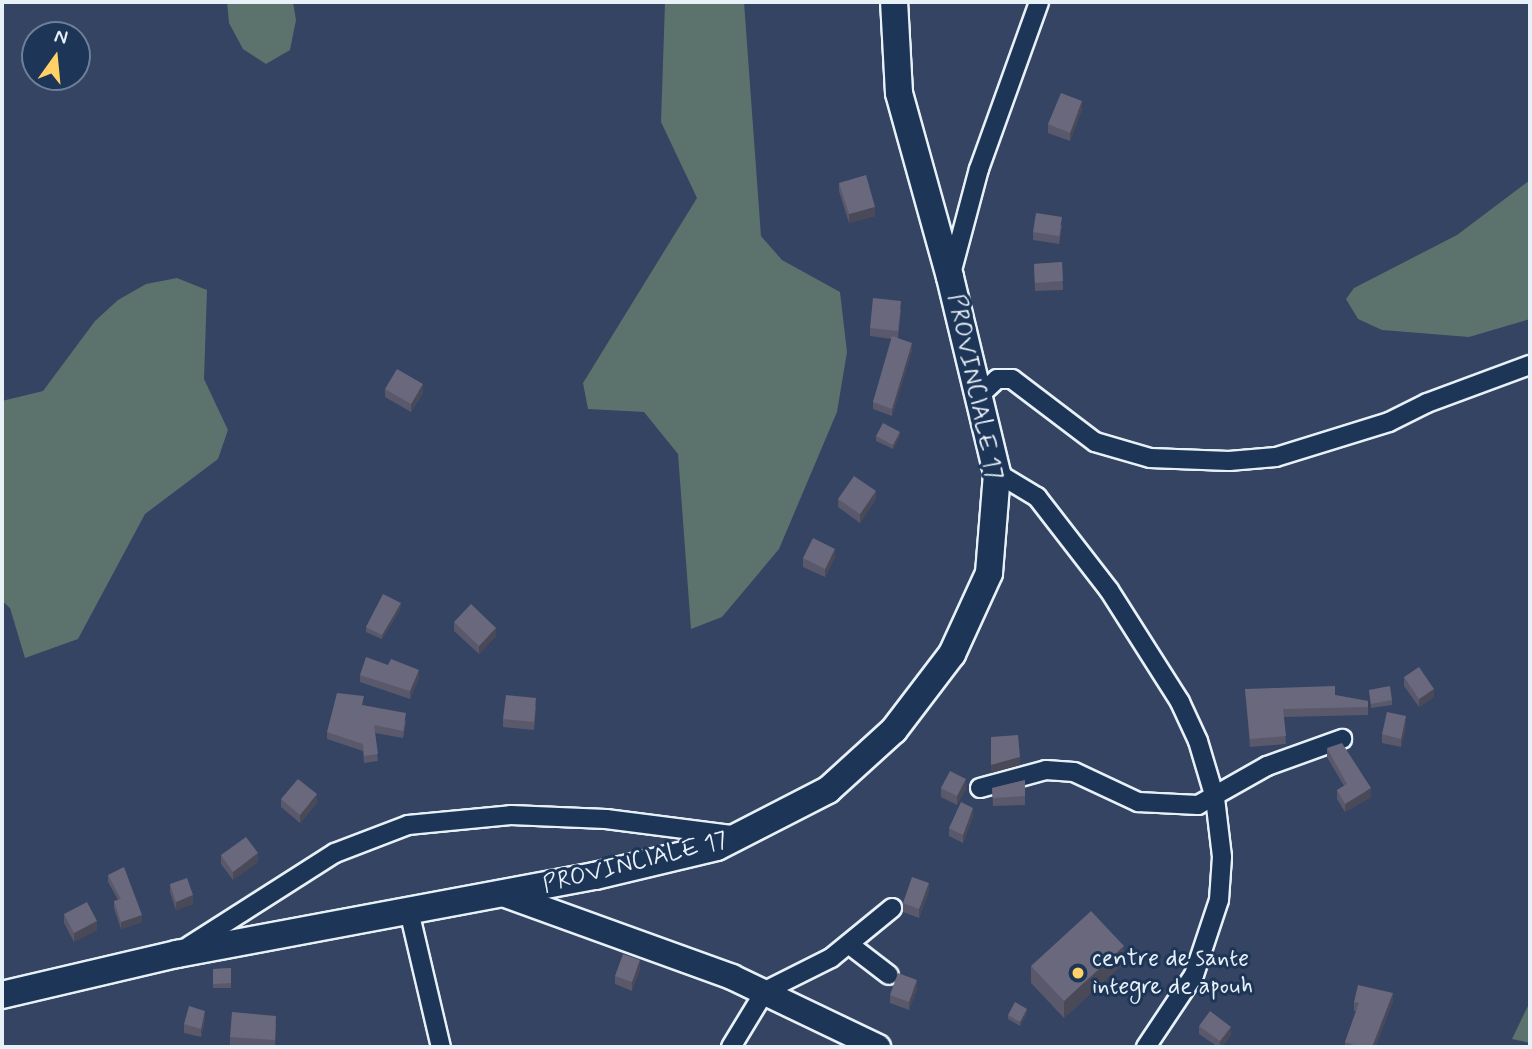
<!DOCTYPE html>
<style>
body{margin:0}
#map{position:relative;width:1532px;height:1049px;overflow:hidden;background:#344462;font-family:Mynerve,sans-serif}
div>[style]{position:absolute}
.green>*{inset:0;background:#5b726d}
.roads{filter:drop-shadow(2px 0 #e8f1f8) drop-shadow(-2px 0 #e8f1f8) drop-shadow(0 2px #e8f1f8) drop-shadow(0 -2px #e8f1f8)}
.street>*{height:18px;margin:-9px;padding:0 9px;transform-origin:9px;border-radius:9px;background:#1d3557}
.secondary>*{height:24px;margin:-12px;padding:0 12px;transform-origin:12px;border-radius:12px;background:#1d3557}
.primary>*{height:26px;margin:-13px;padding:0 13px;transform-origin:13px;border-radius:13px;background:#1d3557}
.wall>*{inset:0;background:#5a596c}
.shaded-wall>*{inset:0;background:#4a4958}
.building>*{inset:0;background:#69687d}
.dots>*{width:19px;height:19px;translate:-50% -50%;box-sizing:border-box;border:4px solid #1d3557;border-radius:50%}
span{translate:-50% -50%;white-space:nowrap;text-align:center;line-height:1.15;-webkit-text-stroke:6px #1d3557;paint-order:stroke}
.street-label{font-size:24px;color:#e8f1f8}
.poi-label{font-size:24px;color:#e8f1f8}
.left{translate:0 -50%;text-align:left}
.frame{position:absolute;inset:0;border:4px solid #e8f1f8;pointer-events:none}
.north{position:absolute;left:21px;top:21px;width:70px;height:70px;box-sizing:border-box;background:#1d3557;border:2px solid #6e8097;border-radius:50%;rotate:15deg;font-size:19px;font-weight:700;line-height:28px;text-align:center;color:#e8f1f8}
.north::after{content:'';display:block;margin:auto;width:24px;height:32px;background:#ffd166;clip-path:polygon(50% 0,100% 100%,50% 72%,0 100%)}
</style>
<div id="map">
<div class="green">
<i style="clip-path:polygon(227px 2px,293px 2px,296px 20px,290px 50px,266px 64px,243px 49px,229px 23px)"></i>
<i style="clip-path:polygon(665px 2px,744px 2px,761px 236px,782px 260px,840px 292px,847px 352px,837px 412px,779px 549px,722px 617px,691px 629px,678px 454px,644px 412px,588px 409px,583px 383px,697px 198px,661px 122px)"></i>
<i style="clip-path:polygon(1530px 180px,1530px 319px,1469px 337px,1382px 330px,1358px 319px,1346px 299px,1354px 288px,1457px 235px)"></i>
<i style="clip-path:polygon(177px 278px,207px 290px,204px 379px,228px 430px,218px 459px,145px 514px,78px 639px,25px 658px,10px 608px,2px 601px,2px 401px,43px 391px,95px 321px,118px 300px,146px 284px)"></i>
<i style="clip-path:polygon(1530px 1002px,1530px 1043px,1512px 1039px,1523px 1016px)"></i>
</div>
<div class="roads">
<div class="street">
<i style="left:951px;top:274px;width:109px;rotate:-75.1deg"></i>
<i style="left:979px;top:169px;width:177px;rotate:-70.2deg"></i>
<i style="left:979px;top:396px;width:25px;rotate:-43deg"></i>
<i style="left:997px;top:379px;width:15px"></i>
<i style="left:1012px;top:379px;width:104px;rotate:37.2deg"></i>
<i style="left:1095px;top:442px;width:57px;rotate:16.2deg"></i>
<i style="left:1150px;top:458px;width:79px;rotate:2.2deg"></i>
<i style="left:1229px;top:461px;width:47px;rotate:-4.9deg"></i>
<i style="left:1276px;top:457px;width:118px;rotate:-17.2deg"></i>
<i style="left:1389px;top:422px;width:42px;rotate:-26.6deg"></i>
<i style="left:1427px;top:403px;width:110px;rotate:-20.3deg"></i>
<i style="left:997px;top:473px;width:47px;rotate:31deg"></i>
<i style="left:1037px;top:497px;width:118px;rotate:52.3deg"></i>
<i style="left:1109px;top:590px;width:133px;rotate:57.6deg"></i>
<i style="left:1180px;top:702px;width:43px;rotate:65.2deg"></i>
<i style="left:1198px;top:741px;width:59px;rotate:73.4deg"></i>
<i style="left:1215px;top:798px;width:59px;rotate:83.2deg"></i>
<i style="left:1222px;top:857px;width:43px;rotate:94deg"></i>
<i style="left:1219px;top:900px;width:79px;rotate:108.4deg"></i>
<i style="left:1194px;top:975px;width:87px;rotate:123.7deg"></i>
<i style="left:980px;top:788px;width:68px;rotate:-15.3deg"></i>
<i style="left:1046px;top:770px;width:28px;rotate:4deg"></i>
<i style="left:1074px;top:772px;width:71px;rotate:25.1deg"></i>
<i style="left:1138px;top:802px;width:60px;rotate:2.9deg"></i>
<i style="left:1198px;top:805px;width:79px;rotate:-29.5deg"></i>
<i style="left:1267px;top:766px;width:80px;rotate:-19.8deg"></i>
<i style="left:409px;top:911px;width:140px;rotate:76.8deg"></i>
<i style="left:850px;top:945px;width:49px;rotate:37.6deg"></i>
<i style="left:189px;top:946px;width:173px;rotate:-32.5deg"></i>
<i style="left:335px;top:853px;width:78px;rotate:-21deg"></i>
<i style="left:408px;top:825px;width:103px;rotate:-5.5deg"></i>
<i style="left:511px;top:815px;width:95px;rotate:2.4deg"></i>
<i style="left:606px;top:819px;width:134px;rotate:7.3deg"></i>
<i style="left:731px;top:1047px;width:66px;rotate:-58.7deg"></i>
<i style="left:765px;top:991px;width:74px;rotate:-26.6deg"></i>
<i style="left:831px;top:958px;width:79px;rotate:-39.3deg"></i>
</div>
<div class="secondary">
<i style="left:503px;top:894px;width:244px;rotate:19.9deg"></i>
<i style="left:732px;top:977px;width:162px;rotate:25.6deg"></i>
</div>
<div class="primary">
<i style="left:2px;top:995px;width:180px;rotate:-13.2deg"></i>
<i style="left:177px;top:954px;width:425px;rotate:-10.6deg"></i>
<i style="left:595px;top:876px;width:125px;rotate:-13.4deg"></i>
<i style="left:717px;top:847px;width:125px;rotate:-27.2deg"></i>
<i style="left:828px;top:790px;width:89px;rotate:-42.3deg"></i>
<i style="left:894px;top:730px;width:96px;rotate:-52.7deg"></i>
<i style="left:952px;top:654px;width:89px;rotate:-65.4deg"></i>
<i style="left:989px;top:573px;width:100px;rotate:-85.4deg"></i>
<i style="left:997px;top:473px;width:202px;rotate:-103.5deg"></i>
<i style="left:950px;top:277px;width:191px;rotate:-105.5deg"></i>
<i style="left:899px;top:93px;width:91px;rotate:-93.1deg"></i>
</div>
</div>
<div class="wall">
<i style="clip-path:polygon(1082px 109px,1070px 141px,1048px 133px,1048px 124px)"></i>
<i style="clip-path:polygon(839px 183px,875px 216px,849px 223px,839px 191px)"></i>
<i style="clip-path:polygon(1062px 225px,1059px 244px,1033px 240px,1033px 232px)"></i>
<i style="clip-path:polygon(1062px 262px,1063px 290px,1035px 291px,1034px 264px)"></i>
<i style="clip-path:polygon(901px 309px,898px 338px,912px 350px,892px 416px,873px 409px,873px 402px,892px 339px,870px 336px,870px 328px)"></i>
<i style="clip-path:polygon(385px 389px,423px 393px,411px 412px,385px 397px)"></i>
<i style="clip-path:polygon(876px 436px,900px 436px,893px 449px,876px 441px)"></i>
<i style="clip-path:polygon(838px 499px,876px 499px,860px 523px,838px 507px)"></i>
<i style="clip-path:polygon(835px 557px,825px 577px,803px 567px,803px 558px)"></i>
<i style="clip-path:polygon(401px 608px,382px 639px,366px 632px,366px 627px)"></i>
<i style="clip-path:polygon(454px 622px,496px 636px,479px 654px,454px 631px)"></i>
<i style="clip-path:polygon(360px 675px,419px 677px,410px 699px,360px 682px)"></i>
<i style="clip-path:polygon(1404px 677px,1434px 697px,1419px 707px,1404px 686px)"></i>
<i style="clip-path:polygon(1245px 689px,1335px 695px,1368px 701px,1368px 715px,1284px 717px,1286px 744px,1250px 747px)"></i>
<i style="clip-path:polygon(1369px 690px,1392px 700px,1392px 705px,1371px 708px)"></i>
<i style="clip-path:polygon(363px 705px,406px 721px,403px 738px,375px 733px,378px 761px,364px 763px,363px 751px,327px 739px,327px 732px)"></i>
<i style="clip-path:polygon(536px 706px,534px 730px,503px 727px,503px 719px)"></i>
<i style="clip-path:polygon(1406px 725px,1401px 747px,1382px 743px,1382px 734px)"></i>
<i style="clip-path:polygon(1327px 748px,1371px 797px,1345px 812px,1337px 799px,1337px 790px,1344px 786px,1327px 757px)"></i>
<i style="clip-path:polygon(1025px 780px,1025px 805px,993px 806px,992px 788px)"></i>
<i style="clip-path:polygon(941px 788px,966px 788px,957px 805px,941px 797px)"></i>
<i style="clip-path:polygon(281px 799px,317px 803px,300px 823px,281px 807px)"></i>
<i style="clip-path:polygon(973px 816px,963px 843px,949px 836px,949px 828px)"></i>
<i style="clip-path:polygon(221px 855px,258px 862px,233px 880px,221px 864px)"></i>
<i style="clip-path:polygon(108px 875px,142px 922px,121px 929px,114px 908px,114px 901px,118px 900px,108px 882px)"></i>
<i style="clip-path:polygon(170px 884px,193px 904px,176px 910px,170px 892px)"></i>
<i style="clip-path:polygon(929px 891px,919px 918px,903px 912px,903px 903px)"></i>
<i style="clip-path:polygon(64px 914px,97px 930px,74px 942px,64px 923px)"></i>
<i style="clip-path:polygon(1124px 963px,1064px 1018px,1031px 983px,1031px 966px)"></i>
<i style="clip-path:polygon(231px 968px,231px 988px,213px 988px,213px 969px)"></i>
<i style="clip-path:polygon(640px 969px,632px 991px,615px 984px,615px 976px)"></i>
<i style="clip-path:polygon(917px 989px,909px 1010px,890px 1003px,890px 995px)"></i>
<i style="clip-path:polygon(1393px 1001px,1375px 1047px,1345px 1047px,1345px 1042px,1356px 1011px,1354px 1011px,1354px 1002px)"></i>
<i style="clip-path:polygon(1027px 1013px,1020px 1026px,1008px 1019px,1008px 1015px)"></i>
<i style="clip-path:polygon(205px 1019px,201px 1037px,184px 1033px,184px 1024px)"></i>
<i style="clip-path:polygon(276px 1024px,275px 1047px,230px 1046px,230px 1037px)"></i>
<i style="clip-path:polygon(1199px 1026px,1231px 1035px,1222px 1047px,1218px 1047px,1199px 1034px)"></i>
</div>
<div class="shaded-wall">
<i style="clip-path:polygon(1082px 101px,1082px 109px,1070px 141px,1070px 133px)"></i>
<i style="clip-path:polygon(875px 207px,875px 216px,849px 223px,849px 214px)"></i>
<i style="clip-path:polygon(912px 343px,912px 350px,892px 416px,892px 409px)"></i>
<i style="clip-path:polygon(423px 384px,423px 393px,411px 412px,411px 404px)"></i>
<i style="clip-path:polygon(900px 432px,900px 436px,893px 449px,893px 445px)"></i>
<i style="clip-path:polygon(876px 491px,876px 499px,860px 523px,860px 514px)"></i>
<i style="clip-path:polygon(835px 549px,835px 557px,825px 577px,825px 569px)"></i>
<i style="clip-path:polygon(401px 603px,401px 608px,382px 639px,382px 635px)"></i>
<i style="clip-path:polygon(496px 628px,496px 636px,479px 654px,479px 646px)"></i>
<i style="clip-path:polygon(419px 670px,419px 677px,410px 699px,410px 691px)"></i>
<i style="clip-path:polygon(1434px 689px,1434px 697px,1419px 707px,1419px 699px)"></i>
<i style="clip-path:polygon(1406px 716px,1406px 725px,1401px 747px,1401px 739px)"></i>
<i style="clip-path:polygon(1020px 757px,1020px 765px,991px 773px,991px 765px)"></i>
<i style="clip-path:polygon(966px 779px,966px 788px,957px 805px,957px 796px)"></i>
<i style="clip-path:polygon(1371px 788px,1371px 797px,1345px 812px,1345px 804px)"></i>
<i style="clip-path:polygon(317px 794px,317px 803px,300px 823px,300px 815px)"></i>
<i style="clip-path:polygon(973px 808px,973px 816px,963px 843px,963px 835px)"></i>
<i style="clip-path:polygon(258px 853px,258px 862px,233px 880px,233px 872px)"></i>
<i style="clip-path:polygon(929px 883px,929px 891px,919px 918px,919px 909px)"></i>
<i style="clip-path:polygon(193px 895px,193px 904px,176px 910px,176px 902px)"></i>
<i style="clip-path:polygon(142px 915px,142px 922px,121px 929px,121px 922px)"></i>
<i style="clip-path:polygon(97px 921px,97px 930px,74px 942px,74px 933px)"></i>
<i style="clip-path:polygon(1124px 946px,1124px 963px,1064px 1018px,1064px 1001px)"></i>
<i style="clip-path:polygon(640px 960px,640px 969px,632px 991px,632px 982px)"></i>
<i style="clip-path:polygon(917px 980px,917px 989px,909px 1010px,909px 1002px)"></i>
<i style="clip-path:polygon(1393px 993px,1393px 1001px,1375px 1047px,1372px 1047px)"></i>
<i style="clip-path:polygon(1027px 1009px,1027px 1013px,1020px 1026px,1020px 1022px)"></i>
<i style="clip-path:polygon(205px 1011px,205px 1019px,201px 1037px,201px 1029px)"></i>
<i style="clip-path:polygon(1231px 1027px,1231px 1035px,1222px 1047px,1220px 1047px,1220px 1041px)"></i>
</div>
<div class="building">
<i style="clip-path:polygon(1061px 93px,1082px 101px,1070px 133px,1048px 124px)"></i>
<i style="clip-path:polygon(866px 175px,875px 207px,849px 214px,839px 183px)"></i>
<i style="clip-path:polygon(1036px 213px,1062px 217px,1059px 236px,1033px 232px)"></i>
<i style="clip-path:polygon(1062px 262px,1063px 281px,1035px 283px,1034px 264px)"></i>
<i style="clip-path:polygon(873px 298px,901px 301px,898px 331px,870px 328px)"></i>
<i style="clip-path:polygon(892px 336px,912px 343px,892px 409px,873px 402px)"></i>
<i style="clip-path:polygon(397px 369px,423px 384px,411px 404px,385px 389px)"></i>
<i style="clip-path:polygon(883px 423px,900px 432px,893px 445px,876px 436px)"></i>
<i style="clip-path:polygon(854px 476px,876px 491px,860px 514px,838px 499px)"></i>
<i style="clip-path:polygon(813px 538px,835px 549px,825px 569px,803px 558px)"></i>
<i style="clip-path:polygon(383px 594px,401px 603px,382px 635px,366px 627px)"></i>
<i style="clip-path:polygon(471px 604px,496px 628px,479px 646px,454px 622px)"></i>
<i style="clip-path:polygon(366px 657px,388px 665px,391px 659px,419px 670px,410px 691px,360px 675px)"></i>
<i style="clip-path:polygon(1419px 667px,1434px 689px,1419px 699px,1404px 677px)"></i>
<i style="clip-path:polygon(1335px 686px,1335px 695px,1368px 701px,1368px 707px,1283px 709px,1286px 736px,1250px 739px,1245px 689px)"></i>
<i style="clip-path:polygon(1390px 686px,1392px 700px,1371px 704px,1369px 690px)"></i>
<i style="clip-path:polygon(337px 693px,364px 696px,362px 705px,406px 713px,403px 731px,374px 725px,378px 754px,364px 756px,363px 744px,327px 732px)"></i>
<i style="clip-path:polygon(506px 695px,536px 698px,534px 722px,503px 719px)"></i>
<i style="clip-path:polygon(1387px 712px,1406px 716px,1401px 739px,1382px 734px)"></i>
<i style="clip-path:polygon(1018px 735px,1020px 757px,991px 765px,991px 737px)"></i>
<i style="clip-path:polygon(1342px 743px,1371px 788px,1345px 804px,1337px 790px,1347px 784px,1327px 748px)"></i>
<i style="clip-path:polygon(950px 771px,966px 779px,957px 796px,941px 788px)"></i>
<i style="clip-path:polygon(298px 779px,317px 794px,300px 815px,281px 799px)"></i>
<i style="clip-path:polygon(1025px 780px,1025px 796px,993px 798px,992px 788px)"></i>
<i style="clip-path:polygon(961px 802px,973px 808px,963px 835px,949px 828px)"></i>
<i style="clip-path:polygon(246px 837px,258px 853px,233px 872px,221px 855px)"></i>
<i style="clip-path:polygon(124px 867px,142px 915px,121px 922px,114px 901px,121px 899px,108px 875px)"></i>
<i style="clip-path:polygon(912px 877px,929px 883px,919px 909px,903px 903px)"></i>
<i style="clip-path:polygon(187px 878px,193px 895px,176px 902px,170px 884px)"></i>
<i style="clip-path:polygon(87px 902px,97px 921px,74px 933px,64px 914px)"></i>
<i style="clip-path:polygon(1091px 911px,1124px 946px,1064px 1001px,1031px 966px)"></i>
<i style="clip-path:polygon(623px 954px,640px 960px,632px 982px,615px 976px)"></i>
<i style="clip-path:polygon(231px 968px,231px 983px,213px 984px,213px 969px)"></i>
<i style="clip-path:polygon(898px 973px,917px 980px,909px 1002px,890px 995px)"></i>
<i style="clip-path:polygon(1358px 985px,1393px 993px,1372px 1047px,1360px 1047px,1345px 1042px,1359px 1003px,1354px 1002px)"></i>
<i style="clip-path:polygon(1015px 1002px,1027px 1009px,1020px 1022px,1008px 1015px)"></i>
<i style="clip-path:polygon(189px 1006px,205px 1011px,201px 1029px,184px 1024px)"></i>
<i style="clip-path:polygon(1210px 1011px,1231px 1027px,1220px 1041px,1199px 1026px)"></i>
<i style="clip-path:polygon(232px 1012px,276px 1016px,275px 1040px,230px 1037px)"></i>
</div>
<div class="dots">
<i style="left:1078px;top:973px;background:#ffd166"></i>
</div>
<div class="street-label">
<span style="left:974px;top:387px;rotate:78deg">PROVINCIALE 17</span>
<span style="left:635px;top:863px;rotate:-14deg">PROVINCIALE 17</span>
</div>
<div class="poi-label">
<span class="left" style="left:1092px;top:973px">centre de sante<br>integre de apouh</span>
</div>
<div class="frame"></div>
<div class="north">N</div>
</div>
